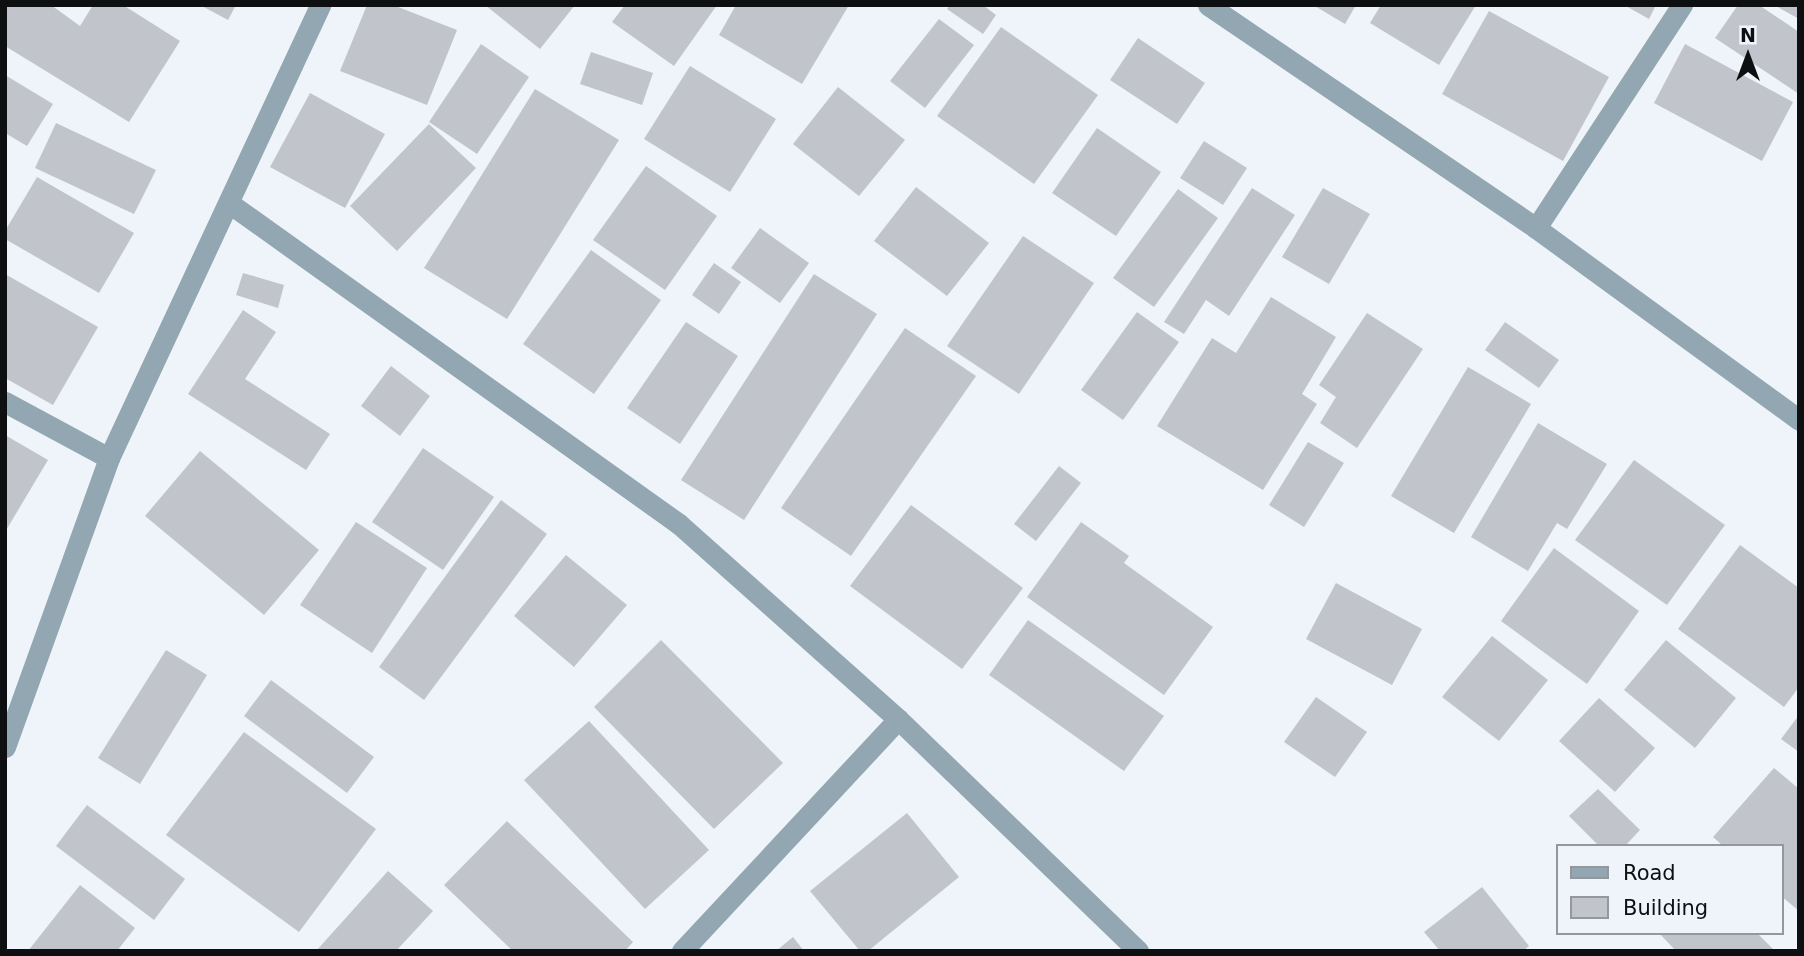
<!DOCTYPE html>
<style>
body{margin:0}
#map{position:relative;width:1804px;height:956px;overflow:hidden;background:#eef4fa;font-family:"DejaVu Sans",sans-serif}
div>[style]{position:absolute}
.building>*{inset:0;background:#c2c4cb}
.minor>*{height:21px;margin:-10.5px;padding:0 10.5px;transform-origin:10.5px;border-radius:10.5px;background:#92a7b1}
.tertiary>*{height:21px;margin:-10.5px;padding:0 10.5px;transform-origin:10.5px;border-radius:10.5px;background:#92a7b1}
span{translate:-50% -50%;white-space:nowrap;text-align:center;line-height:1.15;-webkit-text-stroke:6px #eef4fa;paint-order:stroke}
.frame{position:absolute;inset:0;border:7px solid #0e0f11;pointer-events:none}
.legend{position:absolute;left:1556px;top:844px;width:228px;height:91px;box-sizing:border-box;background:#eef4fa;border:2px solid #94989d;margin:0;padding:9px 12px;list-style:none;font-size:21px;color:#0e0f11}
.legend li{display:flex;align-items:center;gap:14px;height:35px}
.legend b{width:35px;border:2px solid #94989d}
.north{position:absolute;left:1713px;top:21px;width:70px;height:70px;-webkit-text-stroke:5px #eef4fa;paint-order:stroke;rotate:0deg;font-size:19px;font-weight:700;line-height:28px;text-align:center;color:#0e0f11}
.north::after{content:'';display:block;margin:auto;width:24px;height:32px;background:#0e0f11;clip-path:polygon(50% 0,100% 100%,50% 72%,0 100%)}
</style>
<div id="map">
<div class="building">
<i style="clip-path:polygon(5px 5px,51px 5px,80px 26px,93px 5px,123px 5px,180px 41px,129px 122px,5px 46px)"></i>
<i style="clip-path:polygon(200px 5px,236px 5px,228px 20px)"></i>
<i style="clip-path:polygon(367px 5px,393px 5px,457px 30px,427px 105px,340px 71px)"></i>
<i style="clip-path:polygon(485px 5px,575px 5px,540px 49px)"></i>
<i style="clip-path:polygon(625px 5px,717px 5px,674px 66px,612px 22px)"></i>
<i style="clip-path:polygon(736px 5px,849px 5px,802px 84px,719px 35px)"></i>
<i style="clip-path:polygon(950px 5px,983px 5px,996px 15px,983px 34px,947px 9px)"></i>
<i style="clip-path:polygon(1313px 5px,1356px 5px,1345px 24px)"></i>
<i style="clip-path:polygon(1381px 5px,1476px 5px,1439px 65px,1370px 23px)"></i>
<i style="clip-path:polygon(1624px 5px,1656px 5px,1649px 19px)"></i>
<i style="clip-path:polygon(1738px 5px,1759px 5px,1799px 32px,1799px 94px,1715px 38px)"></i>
<i style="clip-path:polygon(1774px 5px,1799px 5px,1799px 19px)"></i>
<i style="clip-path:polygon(1489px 11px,1609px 77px,1563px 161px,1442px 94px)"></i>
<i style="clip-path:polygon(939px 19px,974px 45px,925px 108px,890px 81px)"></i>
<i style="clip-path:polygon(1001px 27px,1098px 95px,1034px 184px,937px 116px)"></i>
<i style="clip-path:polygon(1138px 38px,1205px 83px,1177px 124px,1110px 80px)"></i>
<i style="clip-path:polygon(481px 44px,529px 77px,477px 154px,429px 122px)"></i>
<i style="clip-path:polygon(1685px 44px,1793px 102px,1762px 161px,1654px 103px)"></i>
<i style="clip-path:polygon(591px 52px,653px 73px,642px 105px,580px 84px)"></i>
<i style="clip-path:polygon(690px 66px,776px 119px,730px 192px,644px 139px)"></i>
<i style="clip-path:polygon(5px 75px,53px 104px,27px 146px,5px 133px)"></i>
<i style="clip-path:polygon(838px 87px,905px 140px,859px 196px,793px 144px)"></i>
<i style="clip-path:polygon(535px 89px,619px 140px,507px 319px,424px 268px)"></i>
<i style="clip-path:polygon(310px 93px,385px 134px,345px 208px,270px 167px)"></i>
<i style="clip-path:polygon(56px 123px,156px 170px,134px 214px,35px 168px)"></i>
<i style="clip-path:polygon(429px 124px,476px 168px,397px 251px,350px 206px)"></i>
<i style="clip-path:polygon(1097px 128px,1161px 172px,1116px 236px,1052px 193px)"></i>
<i style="clip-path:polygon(1204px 141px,1247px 168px,1223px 205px,1180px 178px)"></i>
<i style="clip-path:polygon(646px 166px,717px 216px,665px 290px,593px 240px)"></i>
<i style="clip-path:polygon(37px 177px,134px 233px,99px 293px,5px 239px,5px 231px)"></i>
<i style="clip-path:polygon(916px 187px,989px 243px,947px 296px,874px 241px)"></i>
<i style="clip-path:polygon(1252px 188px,1295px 215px,1229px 316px,1206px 300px,1184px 334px,1164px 322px)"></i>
<i style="clip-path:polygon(1323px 188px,1370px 214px,1329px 284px,1282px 257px)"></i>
<i style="clip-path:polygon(1178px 189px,1218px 218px,1154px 307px,1113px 278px)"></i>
<i style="clip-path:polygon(760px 228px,809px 263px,780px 303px,731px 268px)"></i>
<i style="clip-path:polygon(1023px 236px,1094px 283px,1019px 394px,947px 346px)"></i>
<i style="clip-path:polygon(591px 250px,661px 300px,594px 394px,523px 344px)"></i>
<i style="clip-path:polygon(714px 263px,741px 282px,719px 314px,692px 295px)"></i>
<i style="clip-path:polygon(243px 273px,284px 285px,278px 308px,236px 295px)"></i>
<i style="clip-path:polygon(5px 274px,98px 327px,53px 405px,5px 378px)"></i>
<i style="clip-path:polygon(814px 274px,877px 314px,744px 520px,681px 480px)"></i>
<i style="clip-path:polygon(1271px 297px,1336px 337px,1302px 394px,1317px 404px,1263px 490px,1157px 426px,1212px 338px,1236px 353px)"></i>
<i style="clip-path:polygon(243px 310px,276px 332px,245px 379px,330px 434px,306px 470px,188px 394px)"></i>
<i style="clip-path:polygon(1137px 312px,1179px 342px,1123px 420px,1081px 390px)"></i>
<i style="clip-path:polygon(1367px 313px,1423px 349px,1357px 448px,1320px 423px,1336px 397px,1319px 385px)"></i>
<i style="clip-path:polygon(686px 322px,738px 356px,680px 444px,627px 408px)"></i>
<i style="clip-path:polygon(1505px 322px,1559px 360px,1539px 388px,1485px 350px)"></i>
<i style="clip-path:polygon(905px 328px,976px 376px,851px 556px,781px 508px)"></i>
<i style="clip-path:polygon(391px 366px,430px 396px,400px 436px,361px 406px)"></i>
<i style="clip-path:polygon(1468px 367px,1531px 404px,1454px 533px,1391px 496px)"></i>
<i style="clip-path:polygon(1538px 423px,1607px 464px,1567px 529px,1557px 523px,1528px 571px,1471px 537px)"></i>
<i style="clip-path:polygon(5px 435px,48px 460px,5px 532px)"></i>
<i style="clip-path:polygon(1308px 442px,1344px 463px,1304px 527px,1269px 505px)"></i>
<i style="clip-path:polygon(423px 448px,494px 497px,443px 570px,372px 522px)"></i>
<i style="clip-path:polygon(200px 451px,319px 550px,264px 615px,145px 516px)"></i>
<i style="clip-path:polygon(1634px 460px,1725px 525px,1667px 605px,1575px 540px)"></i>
<i style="clip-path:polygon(1059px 466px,1081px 483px,1036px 541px,1014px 524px)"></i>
<i style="clip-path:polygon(501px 500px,547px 534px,424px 700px,379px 667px)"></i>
<i style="clip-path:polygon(911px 505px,1023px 588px,962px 669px,850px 586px)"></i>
<i style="clip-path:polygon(356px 522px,427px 568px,372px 653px,300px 605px)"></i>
<i style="clip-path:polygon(1081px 522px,1129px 556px,1124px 563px,1213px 627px,1164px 695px,1027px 597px)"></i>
<i style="clip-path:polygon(1740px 545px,1799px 588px,1799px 687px,1784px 707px,1678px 629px)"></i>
<i style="clip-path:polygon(1554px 548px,1639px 611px,1587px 684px,1501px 621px)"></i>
<i style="clip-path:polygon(566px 555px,627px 605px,574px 667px,514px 616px)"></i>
<i style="clip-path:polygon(1336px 583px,1422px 629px,1392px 685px,1306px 639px)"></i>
<i style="clip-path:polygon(1028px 620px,1164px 716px,1124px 771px,989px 675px)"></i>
<i style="clip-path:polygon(1492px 636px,1548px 680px,1499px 741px,1442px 697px)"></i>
<i style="clip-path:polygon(661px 640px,783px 763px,714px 829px,594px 707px)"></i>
<i style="clip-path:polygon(1666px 640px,1736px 698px,1695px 748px,1624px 690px)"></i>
<i style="clip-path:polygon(166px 650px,207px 675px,140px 784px,98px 758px)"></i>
<i style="clip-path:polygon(271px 680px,374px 757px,347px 793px,244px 716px)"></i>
<i style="clip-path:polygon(1316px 697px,1367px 732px,1335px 777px,1284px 742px)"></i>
<i style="clip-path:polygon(1599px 698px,1655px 748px,1615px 792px,1559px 741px)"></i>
<i style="clip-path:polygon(1799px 715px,1799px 752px,1781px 739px)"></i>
<i style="clip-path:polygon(589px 721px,709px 850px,645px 909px,524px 780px)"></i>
<i style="clip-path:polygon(244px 732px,376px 829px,299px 932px,166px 835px)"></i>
<i style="clip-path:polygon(1774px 768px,1799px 789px,1799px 911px,1781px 896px,1781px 846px,1723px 846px,1713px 837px)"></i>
<i style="clip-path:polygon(1598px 789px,1640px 830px,1625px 846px,1599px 846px,1569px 816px)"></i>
<i style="clip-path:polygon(87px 805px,185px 879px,154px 920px,56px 846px)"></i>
<i style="clip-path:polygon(907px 813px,959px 877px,868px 951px,860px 951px,810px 891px)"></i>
<i style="clip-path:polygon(507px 821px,633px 942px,625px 951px,513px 951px,444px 885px)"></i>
<i style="clip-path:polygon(388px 871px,433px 911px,396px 951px,316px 951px)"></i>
<i style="clip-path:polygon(80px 885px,135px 928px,117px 951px,28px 951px)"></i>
<i style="clip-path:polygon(1482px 887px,1529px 946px,1523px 951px,1440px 951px,1424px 932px)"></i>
<i style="clip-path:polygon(1659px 933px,1757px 933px,1775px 951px,1676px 951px)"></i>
<i style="clip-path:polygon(793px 937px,804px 951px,776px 951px)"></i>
</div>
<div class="minor">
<i style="left:229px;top:203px;width:553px;rotate:35.5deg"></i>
<i style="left:679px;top:524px;width:293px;rotate:41.7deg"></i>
<i style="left:898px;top:719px;width:334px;rotate:44deg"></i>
<i style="left:1536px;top:228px;width:267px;rotate:-56.8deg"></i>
<i style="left:5px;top:402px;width:118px;rotate:28.3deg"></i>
<i style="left:5px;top:747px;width:307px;rotate:-70.2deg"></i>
<i style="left:109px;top:458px;width:500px;rotate:-65deg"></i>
<i style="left:682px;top:951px;width:317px;rotate:-47deg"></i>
</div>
<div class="tertiary">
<i style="left:1208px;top:5px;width:397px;rotate:34.2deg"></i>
<i style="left:1536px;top:228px;width:326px;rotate:36.1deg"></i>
</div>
<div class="frame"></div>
<ul class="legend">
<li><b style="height:9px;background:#92a7b1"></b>Road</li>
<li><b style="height:19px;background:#c2c4cb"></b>Building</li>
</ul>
<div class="north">N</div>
</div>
